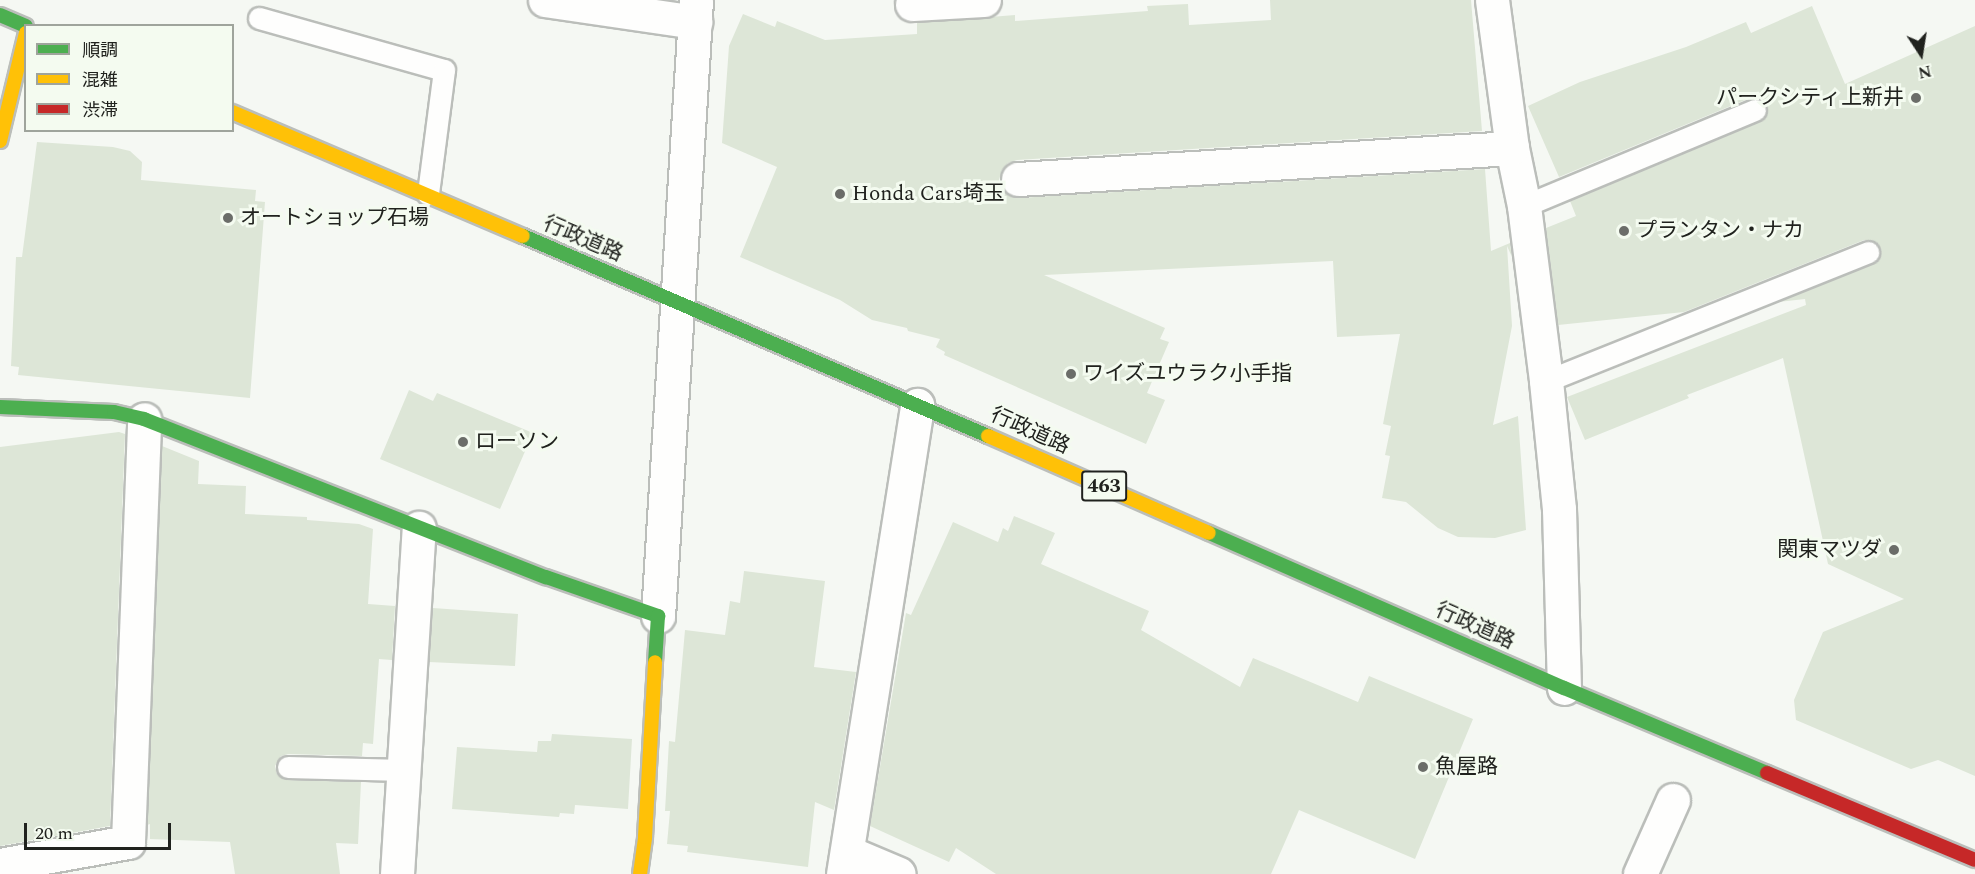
<!DOCTYPE html>
<meta charset="utf-8">
<style>
body{margin:0}
#map{position:relative;width:1975px;height:874px;overflow:hidden;background:#f5f8f3;font-family:Spectral,"Noto Sans JP",serif}
div>[style]{position:absolute}
.building>*{inset:0;background:#dde6d7}
.roads{filter:drop-shadow(2px 0 #bbbeba) drop-shadow(-2px 0 #bbbeba) drop-shadow(0 2px #bbbeba) drop-shadow(0 -2px #bbbeba)}
.lane>*{height:21px;margin:-10.5px;padding:0 10.5px;transform-origin:10.5px;border-radius:10.5px;background:#fefefd}
.street>*{height:33px;margin:-16.5px;padding:0 16.5px;transform-origin:16.5px;border-radius:16.5px;background:#fefefd}
.fast>*{height:14px;margin:-7px;padding:0 7px;transform-origin:7px;border-radius:7px;background:#4caf50}
.slow>*{height:14px;margin:-7px;padding:0 7px;transform-origin:7px;border-radius:7px;background:#ffc107}
.jam>*{height:14px;margin:-7px;padding:0 7px;transform-origin:7px;border-radius:7px;background:#c62828}
.dots>*{width:16px;height:16px;translate:-50% -50%;box-sizing:border-box;border:3px solid #f4fbf0;border-radius:50%}
span{translate:-50% -50%;white-space:nowrap;text-align:center;line-height:1.15;-webkit-text-stroke:6px #f4fbf0;paint-order:stroke}
.shield-label span{padding:2px 4px;background:#f4fbf0;border:2px solid;border-radius:4px;-webkit-text-stroke-width:0}
.shield-label{font-size:20px;color:#20221e;font-weight:700}
.poi-label{font-size:21px;color:#20221e}
.right{translate:-100% -50%;text-align:right}
.left{translate:0 -50%;text-align:left}
.street-label{font-size:21px;color:#20221e}
.legend{position:absolute;left:24px;top:24px;width:210px;height:108px;box-sizing:border-box;background:#f4fbf0;border:2px solid #9fa49c;margin:0;padding:8px 10px;list-style:none;font-size:18px;color:#20221e}
.legend li{display:flex;align-items:center;gap:12px;height:30px}
.legend b{width:30px;border:2px solid #9fa49c}
.north{position:absolute;left:1891px;top:24px;width:60px;height:60px;-webkit-text-stroke:4px #f4fbf0;paint-order:stroke;rotate:168deg;font-size:16px;font-weight:700;line-height:24px;text-align:center;color:#20221e}
.north::after{content:'';display:block;margin:auto;width:21px;height:27px;background:#20221e;clip-path:polygon(50% 0,100% 100%,50% 72%,0 100%)}
.scale{position:absolute;left:24px;top:823px;width:147px;height:27px;box-sizing:border-box;border:3px solid #20221e;border-top:0;padding-left:8px;font-size:18px;line-height:21px;white-space:nowrap;color:#20221e;-webkit-text-stroke:4px #f4fbf0;paint-order:stroke}
</style>
<div id="map">
<div class="building">
<i style="clip-path:polygon(1270px 0,1471px 0,1482px 131px,1017px 160px,1008px 163px,1002px 170px,999px 180px,1002px 189px,1009px 195px,1019px 198px,1485px 169px,1491px 251px,1510px 243px,1512px 257px,1507px 246px,1512px 326px,1493px 425px,1518px 416px,1526px 530px,1495px 538px,1458px 537px,1438px 528px,1406px 502px,1382px 498px,1390px 456px,1385px 455px,1391px 426px,1383px 424px,1400px 334px,1337px 337px,1333px 261px,1044px 275px,1165px 328px,1160px 339px,1169px 342px,1147px 393px,1165px 400px,1146px 444px,944px 355px,945px 352px,936px 347px,940px 339px,908px 331px,907px 328px,872px 320px,840px 300px,740px 257px,777px 167px,722px 143px,729px 46px,743px 14px,775px 27px,777px 21px,825px 40px,917px 34px,917px 23px,1015px 15px,1015px 21px,1148px 11px,1147px 6px,1188px 4px,1189px 25px,1271px 20px)"></i>
<i style="clip-path:polygon(1812px 6px,1845px 84px,1975px 26px,1975px 776px,1938px 760px,1911px 769px,1796px 720px,1794px 700px,1823px 632px,1904px 599px,1828px 564px,1783px 358px,1687px 395px,1689px 398px,1585px 440px,1567px 397px,1806px 305px,1805px 299px,1777px 302px,1878px 259px,1880px 248px,1876px 242px,1864px 240px,1684px 312px,1558px 325px,1546px 228px,1576px 216px,1570px 201px,1760px 122px,1765px 117px,1767px 106px,1762px 100px,1750px 98px,1559px 177px,1528px 106px,1580px 82px,1686px 47px,1746px 22px,1751px 33px)"></i>
<i style="clip-path:polygon(37px 142px,113px 147px,130px 151px,142px 162px,141px 180px,256px 190px,255px 201px,265px 202px,250px 398px,18px 375px,19px 367px,11px 366px,16px 257px,22px 257px)"></i>
<i style="clip-path:polygon(409px 390px,433px 401px,437px 393px,533px 433px,500px 509px,380px 459px)"></i>
<i style="clip-path:polygon(119px 432px,125px 434px,110px 826px,0 846px,0 447px)"></i>
<i style="clip-path:polygon(162px 446px,199px 461px,198px 484px,246px 486px,245px 514px,307px 517px,307px 520px,359px 524px,373px 529px,368px 604px,395px 606px,392px 660px,379px 659px,373px 744px,363px 743px,362px 756px,288px 754px,281px 756px,275px 766px,277px 774px,287px 780px,361px 782px,358px 844px,336px 843px,340px 874px,235px 874px,230px 842px,150px 839px,150px 824px,147px 825px)"></i>
<i style="clip-path:polygon(1014px 516px,1055px 533px,1041px 564px,1149px 611px,1141px 630px,1240px 687px,1253px 658px,1358px 702px,1369px 676px,1473px 719px,1415px 859px,1299px 810px,1271px 874px,996px 874px,956px 848px,949px 862px,870px 826px,906px 613px,911px 615px,953px 522px,998px 542px,1003px 528px,1008px 531px)"></i>
<i style="clip-path:polygon(744px 571px,825px 581px,814px 667px,856px 672px,834px 810px,815px 802px,808px 867px,687px 852px,688px 846px,667px 844px,670px 811px,665px 811px,669px 741px,675px 742px,685px 630px,725px 635px,730px 601px,740px 603px)"></i>
<i style="clip-path:polygon(433px 608px,518px 614px,515px 666px,429px 662px)"></i>
<i style="clip-path:polygon(552px 734px,632px 739px,628px 809px,575px 805px,574px 814px,560px 813px,559px 817px,452px 809px,457px 747px,537px 752px,538px 741px,551px 741px)"></i>
</div>
<div class="roads">
<div class="lane">
<i style="left:259px;top:18px;width:192px;rotate:15.7deg"></i>
<i style="left:444px;top:70px;width:125px;rotate:97.4deg"></i>
<i style="left:1524px;top:206px;width:250px;rotate:-22.6deg"></i>
<i style="left:1546px;top:381px;width:347px;rotate:-21.8deg"></i>
<i style="left:288px;top:767px;width:115px;rotate:1.5deg"></i>
</div>
<div class="street">
<i style="left:545px;top:0;width:152px;rotate:8.3deg"></i>
<i style="left:1492px;top:0;width:149px;rotate:82.3deg"></i>
<i style="left:1512px;top:148px;width:59px;rotate:78.3deg"></i>
<i style="left:1524px;top:206px;width:176px;rotate:82.8deg"></i>
<i style="left:1546px;top:381px;width:129px;rotate:84.2deg"></i>
<i style="left:1559px;top:509px;width:179px;rotate:88.4deg"></i>
<i style="left:912px;top:4px;width:72px;rotate:-3.2deg"></i>
<i style="left:1018px;top:179px;width:495px;rotate:-3.6deg"></i>
<i style="left:658px;top:616px;width:617px;rotate:-86.47deg"></i>
<i style="left:847px;top:852px;width:56px;rotate:22.9deg"></i>
<i style="left:0;top:865px;width:130px;rotate:-10.2deg"></i>
<i style="left:128px;top:842px;width:423px;rotate:-87.8deg"></i>
<i style="left:397px;top:874px;width:347px;rotate:-86.4deg"></i>
<i style="left:843px;top:874px;width:475px;rotate:-81deg"></i>
<i style="left:1640px;top:874px;width:81px;rotate:-66deg"></i>
</div>
<div class="fast">
<i style="left:0;top:15px;width:28px;rotate:23deg"></i>
<i style="left:523px;top:236px;width:506px;rotate:23.27deg"></i>
<i style="left:0;top:407px;width:114px;rotate:2.5deg"></i>
<i style="left:114px;top:412px;width:31px;rotate:13deg"></i>
<i style="left:144px;top:419px;width:432px;rotate:21.5deg"></i>
<i style="left:546px;top:577px;width:119px;rotate:19.2deg"></i>
<i style="left:658px;top:616px;width:46px;rotate:93.7deg"></i>
<i style="left:1209px;top:533px;width:387px;rotate:23.6deg"></i>
<i style="left:1564px;top:688px;width:220px;rotate:22.7deg"></i>
</div>
<div class="slow">
<i style="left:232px;top:112px;width:316px;rotate:23.1deg"></i>
<i style="left:0;top:141px;width:111px;rotate:-76.5deg"></i>
<i style="left:988px;top:436px;width:241px;rotate:23.7deg"></i>
<i style="left:640px;top:874px;width:37px;rotate:-82deg"></i>
<i style="left:645px;top:837px;width:175px;rotate:-86.7deg"></i>
</div>
<div class="jam">
<i style="left:1767px;top:773px;width:225px;rotate:22.7deg"></i>
</div>
</div>
<div class="dots">
<i style="left:1916px;top:98px;background:#6b6d69"></i>
<i style="left:840px;top:194px;background:#6b6d69"></i>
<i style="left:228px;top:218px;background:#6b6d69"></i>
<i style="left:1624px;top:231px;background:#6b6d69"></i>
<i style="left:1071px;top:374px;background:#6b6d69"></i>
<i style="left:463px;top:442px;background:#6b6d69"></i>
<i style="left:1894px;top:550px;background:#6b6d69"></i>
<i style="left:1423px;top:767px;background:#6b6d69"></i>
</div>
<div class="shield-label">
<span style="left:1104px;top:486px">463</span>
</div>
<div class="poi-label">
<span class="right" style="left:1904px;top:98px">パークシティ上新井</span>
<span class="left" style="left:852px;top:194px">Honda Cars埼玉</span>
<span class="left" style="left:240px;top:218px">オートショップ石場</span>
<span class="left" style="left:1636px;top:231px">プランタン・ナカ</span>
<span class="left" style="left:1083px;top:374px">ワイズユウラク小手指</span>
<span class="left" style="left:475px;top:442px">ローソン</span>
<span class="right" style="left:1882px;top:550px">関東マツダ</span>
<span class="left" style="left:1435px;top:767px">魚屋路</span>
</div>
<div class="street-label">
<span style="left:583px;top:239px;rotate:23deg">行政道路</span>
<span style="left:1030px;top:431px;rotate:24deg">行政道路</span>
<span style="left:1475px;top:626px;rotate:24deg">行政道路</span>
</div>
<ul class="legend">
<li><b style="height:8px;background:#4caf50"></b>順調</li>
<li><b style="height:8px;background:#ffc107"></b>混雑</li>
<li><b style="height:8px;background:#c62828"></b>渋滞</li>
</ul>
<div class="north">N</div>
<div class="scale">20 m</div>
</div>
